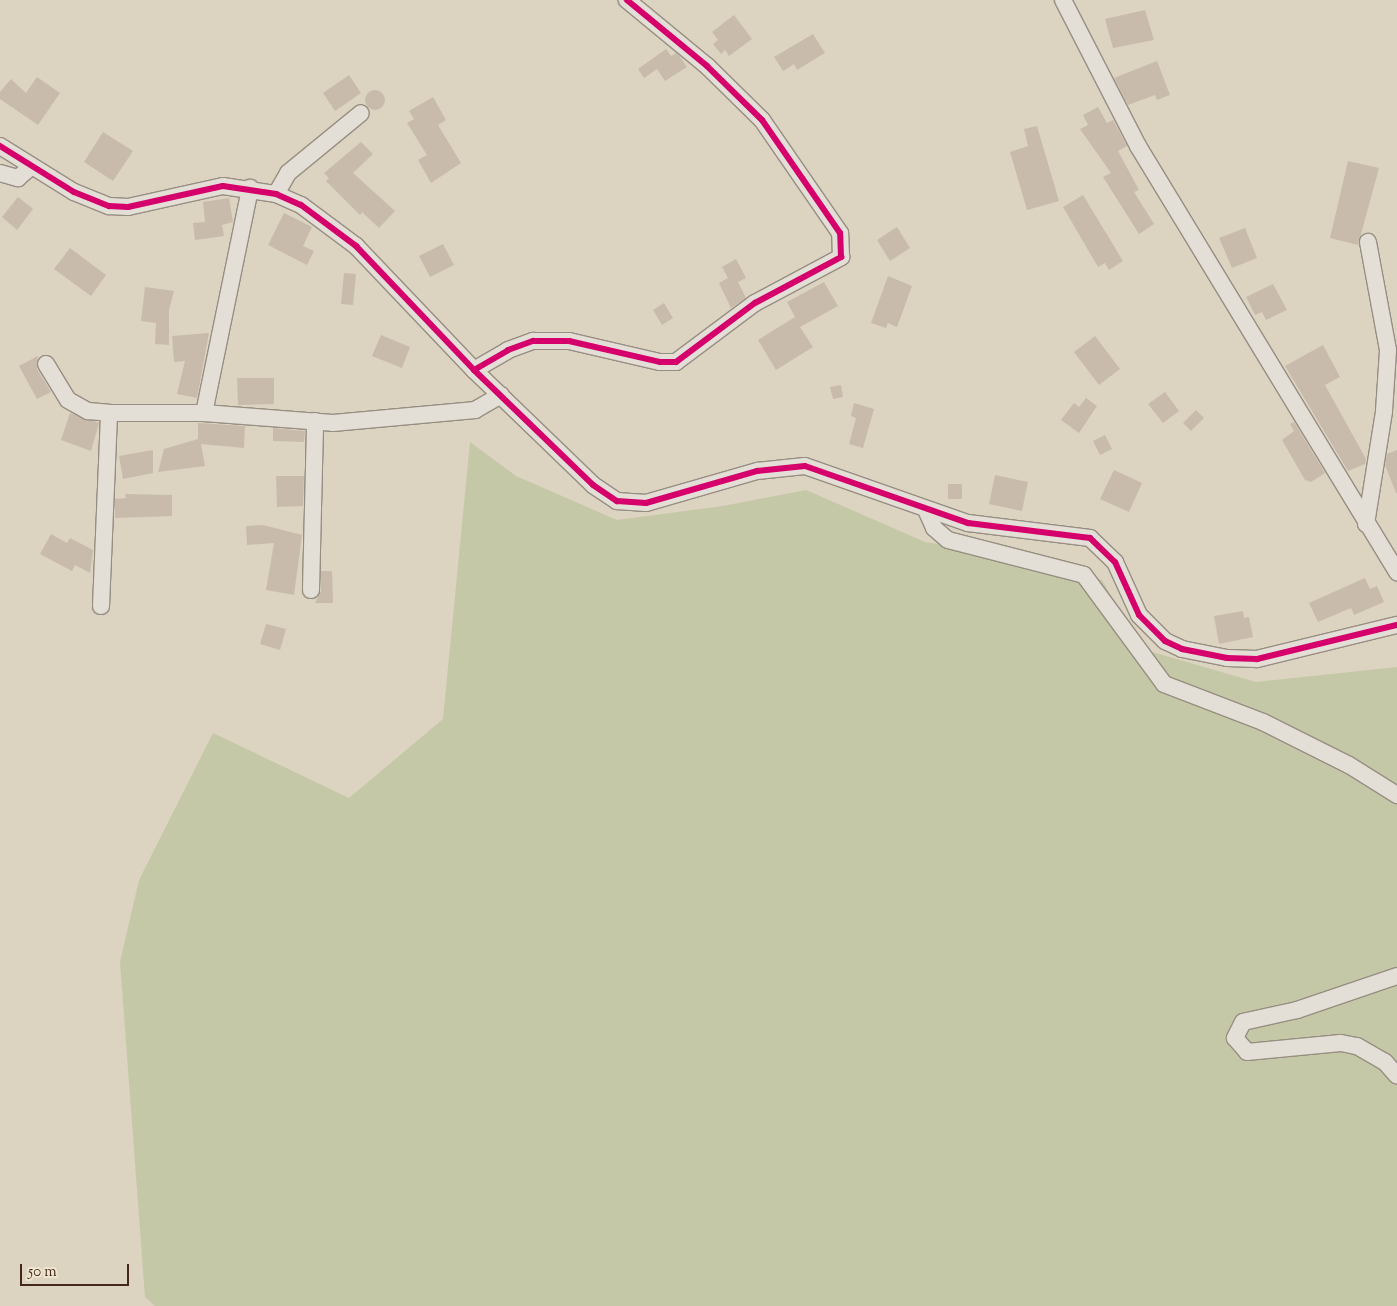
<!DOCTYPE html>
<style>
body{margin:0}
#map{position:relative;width:1397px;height:1306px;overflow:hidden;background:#dcd3c1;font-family:"Sorts Mill Goudy",serif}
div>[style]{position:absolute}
.green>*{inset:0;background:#c5c8a6}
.building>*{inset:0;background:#c9bbac}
.round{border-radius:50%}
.roads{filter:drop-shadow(1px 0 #978e82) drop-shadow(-1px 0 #978e82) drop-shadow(0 1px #978e82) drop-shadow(0 -1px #978e82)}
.minor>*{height:16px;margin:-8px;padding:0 8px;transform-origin:8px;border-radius:8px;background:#e4dfd6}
.cycleway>*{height:6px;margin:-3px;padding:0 3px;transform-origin:3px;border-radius:3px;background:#d6006c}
span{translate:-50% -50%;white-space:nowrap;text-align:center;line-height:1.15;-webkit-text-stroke:5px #f0e5cf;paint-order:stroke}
.scale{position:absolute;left:20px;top:1264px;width:109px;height:22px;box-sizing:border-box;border:2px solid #43271a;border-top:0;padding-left:6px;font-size:15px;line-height:18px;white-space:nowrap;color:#43271a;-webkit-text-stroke:4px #f0e5cf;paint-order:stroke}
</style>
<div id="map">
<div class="green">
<i style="clip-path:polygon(470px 442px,516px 476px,617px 520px,723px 506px,806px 490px,925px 542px,991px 552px,1102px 580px,1142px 649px,1256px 682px,1397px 667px,1397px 1306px,155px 1306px,145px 1297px,120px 962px,139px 880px,213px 733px,349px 798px,443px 719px)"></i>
</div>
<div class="building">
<i style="clip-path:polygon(1145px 10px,1154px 40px,1113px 48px,1105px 19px)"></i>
<i style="clip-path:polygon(734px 15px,752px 39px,729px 56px,725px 50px,721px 54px,713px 44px,718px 40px,712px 32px)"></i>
<i style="clip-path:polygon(813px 34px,825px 53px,797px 70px,794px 64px,783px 71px,774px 57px)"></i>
<i style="clip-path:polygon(666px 49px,671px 56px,676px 53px,680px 57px,687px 67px,665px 81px,657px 69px,644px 78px,638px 69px)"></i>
<i style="clip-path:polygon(1157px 61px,1170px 95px,1157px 100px,1155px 95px,1128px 105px,1114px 78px)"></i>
<i style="clip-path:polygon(349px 75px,361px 93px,335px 111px,323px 93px)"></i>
<i style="clip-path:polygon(37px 77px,60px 93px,38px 125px,0 99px,0 92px,11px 79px,26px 93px)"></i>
<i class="round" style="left:365px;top:90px;width:20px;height:20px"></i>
<i style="clip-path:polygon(433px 97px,446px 120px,438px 125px,461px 163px,431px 183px,418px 160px,427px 155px,407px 123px,414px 119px,409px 111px)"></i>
<i style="clip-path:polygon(1098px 107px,1107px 123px,1113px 120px,1127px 146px,1118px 151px,1139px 190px,1134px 192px,1154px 224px,1139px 234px,1103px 177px,1111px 173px,1080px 129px,1088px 125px,1083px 115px)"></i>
<i style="clip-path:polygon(1037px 126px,1059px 201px,1027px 210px,1010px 152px,1028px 146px,1024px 129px)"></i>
<i style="clip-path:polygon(103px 132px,133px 151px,113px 181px,84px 162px)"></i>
<i style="clip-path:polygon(361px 142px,373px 154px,353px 173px,395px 211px,379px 228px,362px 212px,360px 215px,326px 181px,329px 178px,324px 173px)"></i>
<i style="clip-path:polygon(1348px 161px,1379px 168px,1358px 245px,1330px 238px)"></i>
<i style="clip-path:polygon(1083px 195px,1123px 261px,1109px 270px,1105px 263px,1098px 267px,1063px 207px)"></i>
<i style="clip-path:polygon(18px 197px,33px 209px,17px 230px,2px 217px)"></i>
<i style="clip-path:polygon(229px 198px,233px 222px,222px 225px,224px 236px,195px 240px,193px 223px,205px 222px,203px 202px)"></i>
<i style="clip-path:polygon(284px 213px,312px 227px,303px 246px,314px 251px,307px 265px,268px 245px)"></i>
<i style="clip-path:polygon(897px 227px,910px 248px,890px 261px,877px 240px)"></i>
<i style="clip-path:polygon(1245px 228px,1257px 258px,1232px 268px,1219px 238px)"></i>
<i style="clip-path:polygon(443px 244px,454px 265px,430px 277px,419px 256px)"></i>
<i style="clip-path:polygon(70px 248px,106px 275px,91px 296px,54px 269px)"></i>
<i style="clip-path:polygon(736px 259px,746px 278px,738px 282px,746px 298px,731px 308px,719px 283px,728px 278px,722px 267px)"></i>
<i style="clip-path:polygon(344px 273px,356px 274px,353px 305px,341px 304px)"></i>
<i style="clip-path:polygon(888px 276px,912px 286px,897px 327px,888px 323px,886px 328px,871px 323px)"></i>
<i style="clip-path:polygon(824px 282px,838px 306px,800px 327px,813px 347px,776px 370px,758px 340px,795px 317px,787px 302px)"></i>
<i style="clip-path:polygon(1273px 284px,1287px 310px,1266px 320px,1262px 312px,1255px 315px,1246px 297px)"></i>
<i style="clip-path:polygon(145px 287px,174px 291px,169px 310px,169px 345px,155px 344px,156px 323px,141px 321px)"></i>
<i style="clip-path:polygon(664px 303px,673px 318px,662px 325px,653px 310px)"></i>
<i style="clip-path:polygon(209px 333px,197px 398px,177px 394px,185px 361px,174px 362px,172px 336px)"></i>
<i style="clip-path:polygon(381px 335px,410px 347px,402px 368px,372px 356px)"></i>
<i style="clip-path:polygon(1095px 336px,1120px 369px,1099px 385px,1074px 352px)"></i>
<i style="clip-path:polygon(1323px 345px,1340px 377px,1325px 385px,1366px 459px,1365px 464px,1348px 471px,1285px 366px)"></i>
<i style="clip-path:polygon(38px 356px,37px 369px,51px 392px,37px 399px,19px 366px)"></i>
<i style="clip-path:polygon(237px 378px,274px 378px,274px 404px,238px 405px)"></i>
<i style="clip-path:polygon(841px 385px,843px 397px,833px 399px,830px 387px)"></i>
<i style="clip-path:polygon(1165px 392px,1179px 411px,1163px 423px,1148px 404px)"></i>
<i style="clip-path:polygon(1086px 398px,1097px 406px,1079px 433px,1061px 420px,1074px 403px,1079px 407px)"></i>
<i style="clip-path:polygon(854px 403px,874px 409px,863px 448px,849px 444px,856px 418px,851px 416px)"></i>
<i style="clip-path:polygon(1196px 410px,1204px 418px,1191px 431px,1183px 423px)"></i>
<i style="clip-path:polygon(70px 413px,99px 423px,91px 451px,61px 440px)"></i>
<i style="clip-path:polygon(1294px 422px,1325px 473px,1311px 482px,1305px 480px,1282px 440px,1294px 431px,1290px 424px)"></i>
<i style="clip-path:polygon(198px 423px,245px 426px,244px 448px,201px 444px,205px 466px,158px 472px,164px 449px,198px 439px)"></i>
<i style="clip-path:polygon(273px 428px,305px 431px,304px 442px,273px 441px)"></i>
<i style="clip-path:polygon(1105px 435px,1112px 449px,1100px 455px,1093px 441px)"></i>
<i style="clip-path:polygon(153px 450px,153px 473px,123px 479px,119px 456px)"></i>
<i style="clip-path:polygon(1397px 450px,1397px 493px,1396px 493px,1385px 465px,1387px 454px)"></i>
<i style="clip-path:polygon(1114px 470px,1142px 483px,1129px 512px,1100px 499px)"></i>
<i style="clip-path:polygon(995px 475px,1028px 482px,1022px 511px,989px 504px)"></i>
<i style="clip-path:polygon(276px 476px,304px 476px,303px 506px,277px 507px)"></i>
<i style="clip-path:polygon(948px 484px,962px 484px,962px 499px,948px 499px)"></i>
<i style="clip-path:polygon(125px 494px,172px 495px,172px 516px,115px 518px,115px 499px,126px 498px)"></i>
<i style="clip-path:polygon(263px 525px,302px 535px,294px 595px,266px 590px,274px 543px,247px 545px,246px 526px)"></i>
<i style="clip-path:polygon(51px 534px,67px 543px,70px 538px,93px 550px,90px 573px,75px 565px,72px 571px,40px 554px)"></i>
<i style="clip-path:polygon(321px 571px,332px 571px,333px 603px,315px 603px,321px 591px)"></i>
<i style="clip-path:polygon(1365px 578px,1370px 589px,1377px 586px,1384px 602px,1354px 615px,1351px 608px,1318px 622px,1309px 603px)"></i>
<i style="clip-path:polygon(1243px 611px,1244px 618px,1249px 617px,1253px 637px,1219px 644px,1214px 616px)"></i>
<i style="clip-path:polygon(266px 624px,286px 629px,280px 650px,260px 644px)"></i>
</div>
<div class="roads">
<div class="minor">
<i style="left:1063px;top:0;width:164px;rotate:62.8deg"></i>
<i style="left:1138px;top:146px;width:499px;rotate:58.7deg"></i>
<i style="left:0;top:146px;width:87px;rotate:31.9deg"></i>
<i style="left:74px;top:192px;width:38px;rotate:22deg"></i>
<i style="left:109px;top:206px;width:19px;rotate:3deg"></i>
<i style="left:128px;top:207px;width:97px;rotate:-12.5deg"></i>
<i style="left:223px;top:186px;width:54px;rotate:8.6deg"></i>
<i style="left:276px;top:194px;width:27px;rotate:24deg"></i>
<i style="left:301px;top:205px;width:69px;rotate:36.7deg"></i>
<i style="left:356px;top:246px;width:171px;rotate:46.4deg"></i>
<i style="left:474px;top:370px;width:165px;rotate:44deg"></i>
<i style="left:593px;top:485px;width:29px;rotate:34deg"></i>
<i style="left:617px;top:501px;width:29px;rotate:4deg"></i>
<i style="left:646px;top:503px;width:116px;rotate:-16.1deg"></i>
<i style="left:757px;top:471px;width:48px;rotate:-5.9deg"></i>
<i style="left:805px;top:466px;width:173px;rotate:19.3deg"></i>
<i style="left:968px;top:523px;width:123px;rotate:7deg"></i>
<i style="left:1090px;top:538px;width:35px;rotate:44deg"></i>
<i style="left:1115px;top:562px;width:58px;rotate:65.6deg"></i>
<i style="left:1139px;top:615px;width:37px;rotate:45deg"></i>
<i style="left:1165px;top:641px;width:19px;rotate:25deg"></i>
<i style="left:1182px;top:649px;width:46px;rotate:11.3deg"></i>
<i style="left:1227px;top:658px;width:30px;rotate:2deg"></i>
<i style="left:1257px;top:659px;width:144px;rotate:-13.7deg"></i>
<i style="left:0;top:173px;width:19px;rotate:16deg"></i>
<i style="left:18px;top:178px;width:18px;rotate:-41deg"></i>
<i style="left:276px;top:194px;width:24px;rotate:-60deg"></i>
<i style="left:288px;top:173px;width:94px;rotate:-39.4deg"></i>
<i style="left:46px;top:364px;width:42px;rotate:58.6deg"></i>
<i style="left:68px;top:400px;width:23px;rotate:29deg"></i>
<i style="left:88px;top:411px;width:21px;rotate:5deg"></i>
<i style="left:109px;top:413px;width:95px"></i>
<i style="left:204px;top:413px;width:129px;rotate:4.4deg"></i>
<i style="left:333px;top:423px;width:143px;rotate:-5.2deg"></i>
<i style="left:475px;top:410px;width:30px;rotate:-30deg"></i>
<i style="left:474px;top:370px;width:39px;rotate:-30deg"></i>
<i style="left:508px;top:350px;width:27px;rotate:-20deg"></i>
<i style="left:533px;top:341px;width:36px"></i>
<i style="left:569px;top:341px;width:93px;rotate:13deg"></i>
<i style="left:660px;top:362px;width:16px"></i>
<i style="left:676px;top:362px;width:99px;rotate:-36.8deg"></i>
<i style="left:755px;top:303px;width:98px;rotate:-28.1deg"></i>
<i style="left:841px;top:257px;width:24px;rotate:-92deg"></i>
<i style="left:840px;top:233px;width:137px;rotate:-124.6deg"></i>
<i style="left:762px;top:120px;width:77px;rotate:-135.5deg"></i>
<i style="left:707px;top:66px;width:104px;rotate:-140.5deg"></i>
<i style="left:204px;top:413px;width:230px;rotate:-78.4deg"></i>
<i style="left:927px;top:512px;width:17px;rotate:66deg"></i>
<i style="left:934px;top:528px;width:18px;rotate:41deg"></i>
<i style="left:948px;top:540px;width:140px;rotate:14.4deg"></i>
<i style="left:1084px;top:575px;width:135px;rotate:53.7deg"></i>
<i style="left:1164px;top:684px;width:106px;rotate:21deg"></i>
<i style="left:1263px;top:722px;width:96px;rotate:26.6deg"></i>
<i style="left:1349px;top:765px;width:57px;rotate:32deg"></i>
<i style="left:1366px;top:524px;width:114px;rotate:-80.9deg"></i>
<i style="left:1384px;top:411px;width:61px;rotate:-86.2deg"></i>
<i style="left:1388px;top:350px;width:110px;rotate:-100.5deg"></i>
<i style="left:311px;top:590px;width:169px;rotate:-88.6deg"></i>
<i style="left:101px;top:606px;width:193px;rotate:-87.6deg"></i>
<i style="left:1397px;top:976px;width:106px;rotate:161.2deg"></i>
<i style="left:1297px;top:1010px;width:55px;rotate:167.5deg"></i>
<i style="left:1243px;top:1022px;width:18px;rotate:117deg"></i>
<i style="left:1235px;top:1038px;width:18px;rotate:49deg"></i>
<i style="left:1247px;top:1052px;width:94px;rotate:-5.5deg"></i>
<i style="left:1341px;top:1043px;width:16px;rotate:11deg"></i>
<i style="left:1357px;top:1046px;width:32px;rotate:30deg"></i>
<i style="left:1385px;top:1062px;width:18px;rotate:49deg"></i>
</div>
</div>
<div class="cycleway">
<i style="left:0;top:146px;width:87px;rotate:31.9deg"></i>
<i style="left:74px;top:192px;width:38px;rotate:22deg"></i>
<i style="left:109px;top:206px;width:19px;rotate:3deg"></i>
<i style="left:128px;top:207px;width:97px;rotate:-12.5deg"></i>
<i style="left:223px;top:186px;width:54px;rotate:8.6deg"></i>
<i style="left:276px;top:194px;width:27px;rotate:24deg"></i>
<i style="left:301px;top:205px;width:69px;rotate:36.7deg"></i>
<i style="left:356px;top:246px;width:171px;rotate:46.4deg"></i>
<i style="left:474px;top:370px;width:165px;rotate:44deg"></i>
<i style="left:593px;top:485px;width:29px;rotate:34deg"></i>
<i style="left:617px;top:501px;width:29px;rotate:4deg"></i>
<i style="left:646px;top:503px;width:116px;rotate:-16.1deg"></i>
<i style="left:757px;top:471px;width:48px;rotate:-5.9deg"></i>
<i style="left:805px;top:466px;width:173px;rotate:19.3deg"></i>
<i style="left:968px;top:523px;width:123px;rotate:7deg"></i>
<i style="left:1090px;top:538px;width:35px;rotate:44deg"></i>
<i style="left:1115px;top:562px;width:58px;rotate:65.6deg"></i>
<i style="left:1139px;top:615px;width:37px;rotate:45deg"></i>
<i style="left:1165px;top:641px;width:19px;rotate:25deg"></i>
<i style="left:1182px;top:649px;width:46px;rotate:11.3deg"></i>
<i style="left:1227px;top:658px;width:30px;rotate:2deg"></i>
<i style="left:1257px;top:659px;width:144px;rotate:-13.7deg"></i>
<i style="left:474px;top:370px;width:39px;rotate:-30deg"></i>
<i style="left:508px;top:350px;width:27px;rotate:-20deg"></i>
<i style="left:533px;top:341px;width:36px"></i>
<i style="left:569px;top:341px;width:93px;rotate:13deg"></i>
<i style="left:660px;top:362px;width:16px"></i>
<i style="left:676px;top:362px;width:99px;rotate:-36.8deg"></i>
<i style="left:755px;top:303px;width:98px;rotate:-28.1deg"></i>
<i style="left:841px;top:257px;width:24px;rotate:-92deg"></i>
<i style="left:840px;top:233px;width:137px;rotate:-124.6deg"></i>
<i style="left:762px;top:120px;width:77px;rotate:-135.5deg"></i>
<i style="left:707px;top:66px;width:104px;rotate:-140.5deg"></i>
</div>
<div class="scale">50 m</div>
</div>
